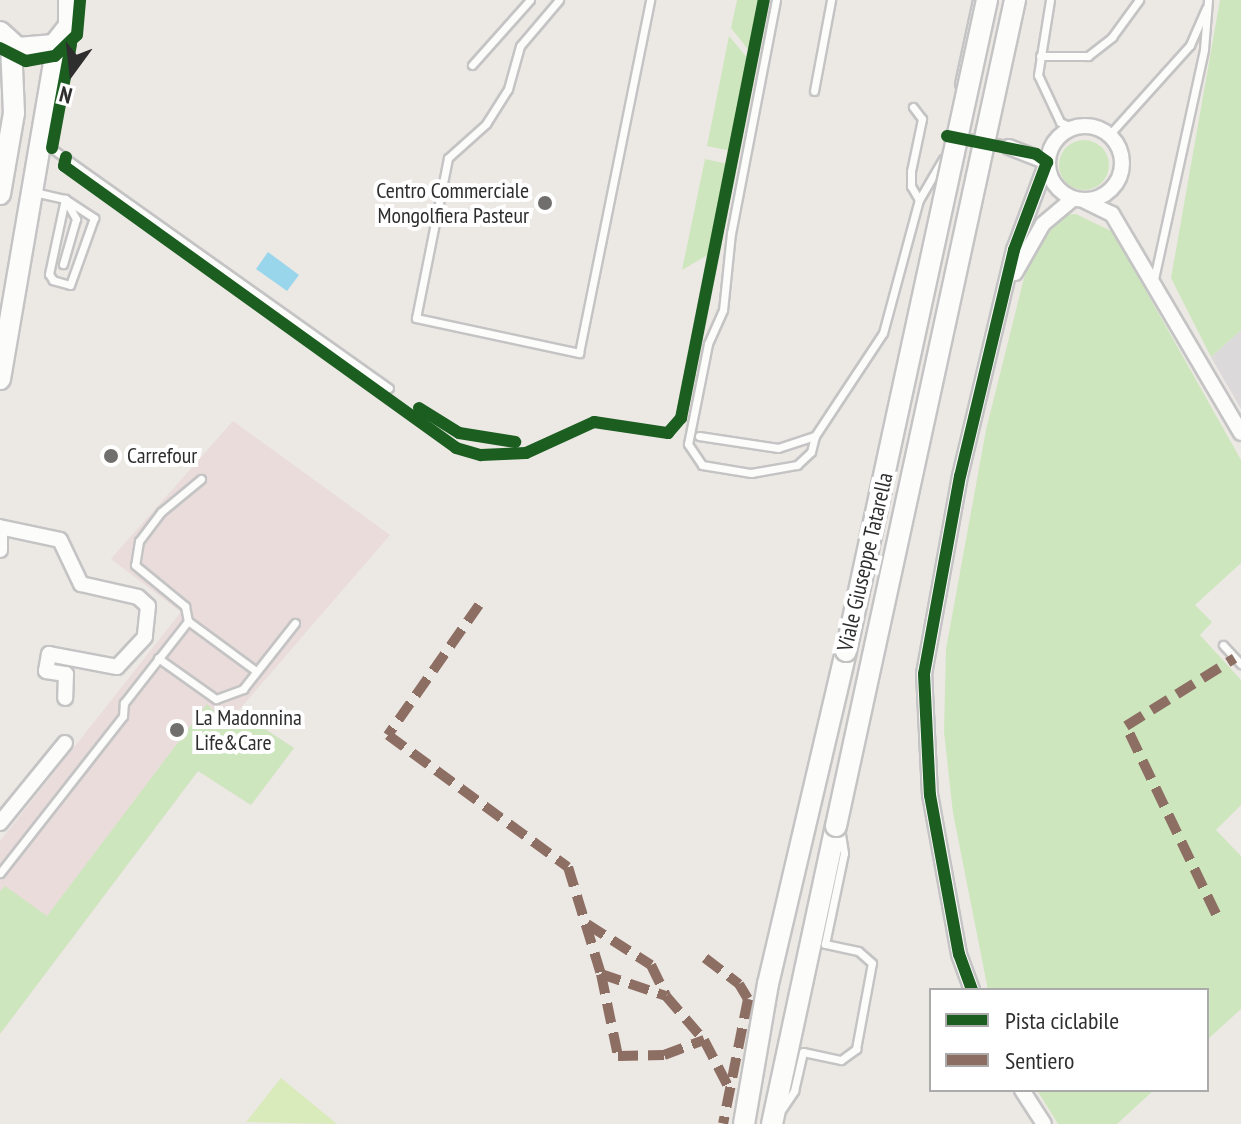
<!DOCTYPE html>
<style>
body{margin:0}
#map{position:relative;width:1241px;height:1124px;overflow:hidden;background:#ece8e4;font-family:"PT Sans Narrow",sans-serif}
div>[style]{position:absolute}
.industrial>*{inset:0;background:#dcd9db}
.medical>*{inset:0;background:#e9dcdb}
.green>*{inset:0;background:#cee6be}
.round{border-radius:50%}
.pitch>*{inset:0;background:#d9eabb}
.water>*{inset:0;background:#99d6ec}
.street-tunnel>*{height:14px;margin-top:-7px;transform-origin:0;background:repeating-linear-gradient(90deg,#c6c3c0 0 14px,transparent 0 21px)}
.roads{filter:drop-shadow(2px 0 #c5c4c5) drop-shadow(-2px 0 #c5c4c5) drop-shadow(0 2px #c5c4c5) drop-shadow(0 -2px #c5c4c5)}
.lane>*{height:7px;margin:-3.5px;padding:0 3.5px;transform-origin:3.5px;border-radius:3.5px;background:#fcfcfb}
.street>*{height:14px;margin:-7px;padding:0 7px;transform-origin:7px;border-radius:7px;background:#fcfcfb}
.street>.ring{margin:-7px;padding:0;box-sizing:content-box;background:none;border:14px solid #fcfcfb;border-radius:50%}
.secondary>*{height:20px;margin:-10px;padding:0 10px;transform-origin:10px;border-radius:10px;background:#fcfcfb}
.bridges{filter:drop-shadow(2px 0 #c5c4c5) drop-shadow(-2px 0 #c5c4c5) drop-shadow(0 2px #c5c4c5) drop-shadow(0 -2px #c5c4c5)}
.secondary-bridge>*{height:20px;margin:-10px;padding:0 10px;transform-origin:10px;border-radius:10px;background:#fcfcfb}
.quiet>*{height:10px;margin-top:-5px;transform-origin:0;background:repeating-linear-gradient(90deg,#8d6e63 0 20px,transparent 0 30px)}
.cycleway>*{height:12px;margin:-6px;padding:0 6px;transform-origin:6px;border-radius:6px;background:#1b5e20}
.dots>*{width:22px;height:22px;translate:-50% -50%;box-sizing:border-box;border:4px solid #fff;border-radius:50%}
span{translate:-50% -50%;white-space:nowrap;text-align:center;line-height:1.15;-webkit-text-stroke:8px #fff;paint-order:stroke}
.poi-label{font-size:22px;color:#2e2e2e}
.right{translate:-100% -50%;text-align:right}
.left{translate:0 -50%;text-align:left}
.street-label{font-size:22px;color:#2e2e2e}
.legend{position:absolute;left:929px;top:988px;width:280px;height:104px;box-sizing:border-box;background:#fff;border:2px solid #ababab;margin:0;padding:10px 14px;list-style:none;font-size:24px;color:#2e2e2e}
.legend li{display:flex;align-items:center;gap:16px;height:40px}
.legend b{width:40px;border:2px solid #ababab}
.north{position:absolute;left:32px;top:32px;width:80px;height:80px;-webkit-text-stroke:6px #fff;paint-order:stroke;rotate:195deg;font-size:22px;font-weight:700;line-height:32px;text-align:center;color:#2e2e2e}
.north::after{content:'';display:block;margin:auto;width:28px;height:36px;background:#2e2e2e;clip-path:polygon(50% 0,100% 100%,50% 72%,0 100%)}
</style>
<div id="map">
<div class="industrial">
<i style="clip-path:polygon(1241px 330px,1241px 409px,1211px 357px)"></i>
</div>
<div class="medical">
<i style="clip-path:polygon(233px 421px,390px 535px,238px 711px,294px 748px,251px 805px,198px 771px,0 1034px,0 841px,181px 612px,111px 559px)"></i>
</div>
<div class="green">
<i style="clip-path:polygon(737px 0,761px 0,751px 53px,731px 28px)"></i>
<i style="clip-path:polygon(1220px 0,1241px 0,1241px 330px,1211px 357px,1171px 278px)"></i>
<i style="clip-path:polygon(729px 36px,749px 60px,731px 151px,707px 146px)"></i>
<i class="round" style="left:1059px;top:140px;width:50px;height:50px"></i>
<i style="clip-path:polygon(705px 159px,728px 164px,711px 253px,682px 270px)"></i>
<i style="clip-path:polygon(1076px 214px,1113px 232px,1241px 460px,1241px 563px,1195px 605px,1212px 622px,1200px 635px,1241px 680px,1241px 805px,1216px 830px,1241px 856px,1241px 1009px,1207px 1040px,1207px 990px,988px 990px,953px 813px,944px 732px,946px 649px,986px 430px,1028px 262px,1045px 230px,1063px 215px)"></i>
<i style="clip-path:polygon(207px 704px,220px 717px,237px 711px,294px 748px,251px 805px,198px 771px,0 1034px,0 891px,5px 886px,47px 916px)"></i>
<i style="clip-path:polygon(1037px 1090px,1154px 1090px,1117px 1124px,1058px 1124px)"></i>
</div>
<div class="pitch">
<i style="clip-path:polygon(281px 1078px,337px 1124px,246px 1122px)"></i>
</div>
<div class="water">
<i style="clip-path:polygon(268px 252px,299px 275px,287px 291px,256px 269px)"></i>
</div>
<div class="street-tunnel">
<i style="left:948px;top:136px;width:62px;rotate:10.2deg"></i>
</div>
<div class="roads">
<div class="lane">
<i style="left:559px;top:0;width:60px;rotate:130.3deg"></i>
<i style="left:520px;top:46px;width:45px;rotate:105.6deg"></i>
<i style="left:508px;top:89px;width:41px;rotate:122.2deg"></i>
<i style="left:486px;top:124px;width:51px;rotate:138.2deg"></i>
<i style="left:448px;top:158px;width:163px;rotate:101.3deg"></i>
<i style="left:416px;top:318px;width:167px;rotate:12.1deg"></i>
<i style="left:579px;top:353px;width:360px;rotate:-78.6deg"></i>
<i style="left:776px;top:0;width:237px;rotate:100.9deg"></i>
<i style="left:731px;top:233px;width:77px;rotate:95.9deg"></i>
<i style="left:723px;top:310px;width:37px;rotate:114deg"></i>
<i style="left:708px;top:344px;width:102px;rotate:101.3deg"></i>
<i style="left:688px;top:444px;width:25px;rotate:56deg"></i>
<i style="left:702px;top:465px;width:50px;rotate:9.3deg"></i>
<i style="left:751px;top:473px;width:47px;rotate:-9.9deg"></i>
<i style="left:797px;top:465px;width:19px;rotate:-43deg"></i>
<i style="left:811px;top:452px;width:16px;rotate:-76deg"></i>
<i style="left:1050px;top:0;width:76px;rotate:99.1deg"></i>
<i style="left:1038px;top:75px;width:52px;rotate:64.9deg"></i>
<i style="left:1060px;top:122px;width:14px;rotate:25deg"></i>
<i style="left:1040px;top:56px;width:48px"></i>
<i style="left:1088px;top:56px;width:31px;rotate:-38deg"></i>
<i style="left:1112px;top:37px;width:46px;rotate:-53.9deg"></i>
<i style="left:472px;top:65px;width:87px;rotate:-48.3deg"></i>
<i style="left:959px;top:84px;width:86px;rotate:-77.9deg"></i>
<i style="left:814px;top:91px;width:93px;rotate:-79.4deg"></i>
<i style="left:913px;top:107px;width:15px;rotate:53deg"></i>
<i style="left:922px;top:119px;width:53px;rotate:101.9deg"></i>
<i style="left:911px;top:171px;width:15px;rotate:90deg"></i>
<i style="left:911px;top:186px;width:16px;rotate:60deg"></i>
<i style="left:1109px;top:135px;width:121px;rotate:-48deg"></i>
<i style="left:1190px;top:45px;width:40px;rotate:-66.6deg"></i>
<i style="left:44px;top:143px;width:423px;rotate:35.4deg"></i>
<i style="left:34px;top:192px;width:32px;rotate:13deg"></i>
<i style="left:65px;top:199px;width:23px;rotate:61deg"></i>
<i style="left:76px;top:219px;width:47px;rotate:106.1deg"></i>
<i style="left:65px;top:199px;width:35px;rotate:33deg"></i>
<i style="left:94px;top:218px;width:71px;rotate:109.7deg"></i>
<i style="left:70px;top:285px;width:18px;rotate:-164deg"></i>
<i style="left:53px;top:280px;width:7px;rotate:-124deg"></i>
<i style="left:49px;top:274px;width:77px;rotate:-78deg"></i>
<i style="left:1154px;top:279px;width:235px;rotate:-77.7deg"></i>
<i style="left:1204px;top:49px;width:49px;rotate:-85.3deg"></i>
<i style="left:699px;top:436px;width:80px;rotate:8.6deg"></i>
<i style="left:778px;top:448px;width:39px;rotate:-18deg"></i>
<i style="left:815px;top:436px;width:123px;rotate:-56.6deg"></i>
<i style="left:883px;top:333px;width:138px;rotate:-74.9deg"></i>
<i style="left:919px;top:200px;width:48px;rotate:-59.7deg"></i>
<i style="left:201px;top:479px;width:52px;rotate:140.5deg"></i>
<i style="left:161px;top:512px;width:36px;rotate:127deg"></i>
<i style="left:139px;top:541px;width:24px;rotate:99deg"></i>
<i style="left:135px;top:565px;width:65px;rotate:39.4deg"></i>
<i style="left:185px;top:606px;width:15px;rotate:79deg"></i>
<i style="left:188px;top:621px;width:84px;rotate:36.3deg"></i>
<i style="left:1223px;top:645px;width:26px;rotate:47deg"></i>
<i style="left:158px;top:658px;width:71px;rotate:35.3deg"></i>
<i style="left:216px;top:699px;width:29px;rotate:-20deg"></i>
<i style="left:243px;top:689px;width:84px;rotate:-51.8deg"></i>
<i style="left:0;top:873px;width:199px;rotate:-51.9deg"></i>
<i style="left:123px;top:716px;width:13px;rotate:-86deg"></i>
<i style="left:124px;top:703px;width:104px;rotate:-52deg"></i>
<i style="left:782px;top:1109px;width:22px;rotate:-56deg"></i>
<i style="left:794px;top:1091px;width:40px;rotate:-77deg"></i>
<i style="left:803px;top:1052px;width:39px;rotate:12deg"></i>
<i style="left:841px;top:1060px;width:19px;rotate:-36deg"></i>
<i style="left:856px;top:1049px;width:87px;rotate:-79.5deg"></i>
<i style="left:872px;top:963px;width:18px;rotate:-139deg"></i>
<i style="left:858px;top:951px;width:34px;rotate:-168deg"></i>
<i style="left:825px;top:944px;width:93px;rotate:-78.2deg"></i>
<i style="left:844px;top:853px;width:18px;rotate:-99deg"></i>
</div>
<div class="street">
<i class="ring" style="left:1048px;top:126px;width:60px;height:60px"></i>
<i style="left:1085px;top:201px;width:30px;rotate:26deg"></i>
<i style="left:1112px;top:214px;width:254px;rotate:59.5deg"></i>
<i style="left:1015px;top:273px;width:56px;rotate:-60.3deg"></i>
<i style="left:1043px;top:224px;width:39px;rotate:-40deg"></i>
<i style="left:0;top:527px;width:23px;rotate:90deg"></i>
<i style="left:4px;top:528px;width:57px;rotate:12.1deg"></i>
<i style="left:60px;top:540px;width:49px;rotate:64.5deg"></i>
<i style="left:81px;top:584px;width:58px;rotate:12.8deg"></i>
<i style="left:138px;top:597px;width:13px;rotate:42deg"></i>
<i style="left:148px;top:606px;width:31px;rotate:96deg"></i>
<i style="left:145px;top:637px;width:41px;rotate:133deg"></i>
<i style="left:117px;top:667px;width:69px;rotate:-169.2deg"></i>
<i style="left:49px;top:654px;width:17px;rotate:100deg"></i>
<i style="left:46px;top:671px;width:20px;rotate:9deg"></i>
<i style="left:66px;top:674px;width:24px;rotate:92deg"></i>
<i style="left:0;top:823px;width:103px;rotate:-50.9deg"></i>
<i style="left:972px;top:990px;width:38px;rotate:-110deg"></i>
<i style="left:959px;top:954px;width:162px;rotate:-100.3deg"></i>
<i style="left:930px;top:795px;width:121px;rotate:-92.8deg"></i>
<i style="left:924px;top:674px;width:201px;rotate:-79.7deg"></i>
<i style="left:960px;top:476px;width:232px;rotate:-76.6deg"></i>
<i style="left:1014px;top:250px;width:94px;rotate:-69.4deg"></i>
<i style="left:1047px;top:162px;width:41px;rotate:-158.5deg"></i>
<i style="left:1022px;top:1090px;width:40px;rotate:57.1deg"></i>
</div>
<div class="secondary">
<i style="left:0;top:32px;width:24px;rotate:42deg"></i>
<i style="left:18px;top:48px;width:36px;rotate:-5deg"></i>
<i style="left:54px;top:45px;width:24px;rotate:-52deg"></i>
<i style="left:69px;top:26px;width:26px;rotate:-90deg"></i>
<i style="left:0;top:194px;width:82px;rotate:-80.2deg"></i>
<i style="left:14px;top:113px;width:69px;rotate:-92.5deg"></i>
<i style="left:0;top:379px;width:328px;rotate:-80.3deg"></i>
<i style="left:55px;top:56px;width:21px;rotate:-67deg"></i>
<i style="left:744px;top:1124px;width:142px;rotate:-80.3deg"></i>
<i style="left:768px;top:984px;width:342px;rotate:-76.8deg"></i>
<i style="left:772px;top:1124px;width:305px;rotate:-77.9deg"></i>
</div>
</div>
<div class="bridges">
<div class="secondary-bridge">
<i style="left:846px;top:651px;width:666px;rotate:-77.78deg"></i>
<i style="left:836px;top:826px;width:845px;rotate:-77.77deg"></i>
</div>
</div>
<div class="quiet">
<i style="left:479px;top:605px;width:159px;rotate:125deg"></i>
<i style="left:388px;top:735px;width:223px;rotate:36.3deg"></i>
<i style="left:568px;top:867px;width:112px;rotate:72.9deg"></i>
<i style="left:601px;top:974px;width:84px;rotate:78.3deg"></i>
<i style="left:618px;top:1056px;width:46px;rotate:-1.2deg"></i>
<i style="left:664px;top:1055px;width:43px;rotate:-20.6deg"></i>
<i style="left:1216px;top:914px;width:208px;rotate:-115.6deg"></i>
<i style="left:1126px;top:726px;width:128px;rotate:-32deg"></i>
<i style="left:587px;top:924px;width:76px;rotate:32.6deg"></i>
<i style="left:651px;top:965px;width:34px;rotate:64deg"></i>
<i style="left:705px;top:958px;width:43px;rotate:37.4deg"></i>
<i style="left:739px;top:984px;width:17px;rotate:59deg"></i>
<i style="left:748px;top:999px;width:127px;rotate:101.3deg"></i>
<i style="left:601px;top:974px;width:69px;rotate:18.7deg"></i>
<i style="left:666px;top:996px;width:58px;rotate:49.2deg"></i>
<i style="left:704px;top:1040px;width:54px;rotate:62.5deg"></i>
</div>
<div class="cycleway">
<i style="left:0;top:48px;width:29px;rotate:27deg"></i>
<i style="left:26px;top:61px;width:29px;rotate:-10deg"></i>
<i style="left:55px;top:56px;width:30px;rotate:-44deg"></i>
<i style="left:77px;top:35px;width:35px;rotate:-85deg"></i>
<i style="left:947px;top:136px;width:91px;rotate:11.4deg"></i>
<i style="left:1036px;top:154px;width:14px;rotate:36deg"></i>
<i style="left:1047px;top:162px;width:94px;rotate:110.6deg"></i>
<i style="left:1014px;top:250px;width:232px;rotate:103.4deg"></i>
<i style="left:960px;top:476px;width:201px;rotate:100.3deg"></i>
<i style="left:924px;top:674px;width:121px;rotate:87.2deg"></i>
<i style="left:930px;top:795px;width:162px;rotate:79.7deg"></i>
<i style="left:959px;top:954px;width:38px;rotate:70deg"></i>
<i style="left:52px;top:148px;width:106px;rotate:-79.6deg"></i>
<i style="left:66px;top:157px;width:9px;rotate:103deg"></i>
<i style="left:64px;top:166px;width:483px;rotate:35.7deg"></i>
<i style="left:456px;top:448px;width:26px;rotate:16deg"></i>
<i style="left:481px;top:455px;width:45px;rotate:-2.5deg"></i>
<i style="left:526px;top:453px;width:75px;rotate:-24.5deg"></i>
<i style="left:594px;top:422px;width:75px;rotate:8.5deg"></i>
<i style="left:668px;top:433px;width:20px;rotate:-49deg"></i>
<i style="left:681px;top:418px;width:426px;rotate:-78.8deg"></i>
<i style="left:419px;top:408px;width:47px;rotate:32deg"></i>
<i style="left:459px;top:433px;width:57px;rotate:9.1deg"></i>
</div>
<div class="dots">
<i style="left:545px;top:203px;background:#706f6e"></i>
<i style="left:111px;top:456px;background:#706f6e"></i>
<i style="left:177px;top:730px;background:#706f6e"></i>
</div>
<div class="poi-label">
<span class="right" style="left:529px;top:203px">Centro Commerciale<br>Mongolfiera Pasteur</span>
<span class="left" style="left:127px;top:456px">Carrefour</span>
<span class="left" style="left:195px;top:730px">La Madonnina<br>Life&amp;Care</span>
</div>
<div class="street-label">
<span style="left:865px;top:562px;rotate:-77deg">Viale Giuseppe Tatarella</span>
</div>
<ul class="legend">
<li><b style="height:10px;background:#1b5e20"></b>Pista ciclabile</li>
<li><b style="height:10px;background:#8d6e63"></b>Sentiero</li>
</ul>
<div class="north">N</div>
</div>
